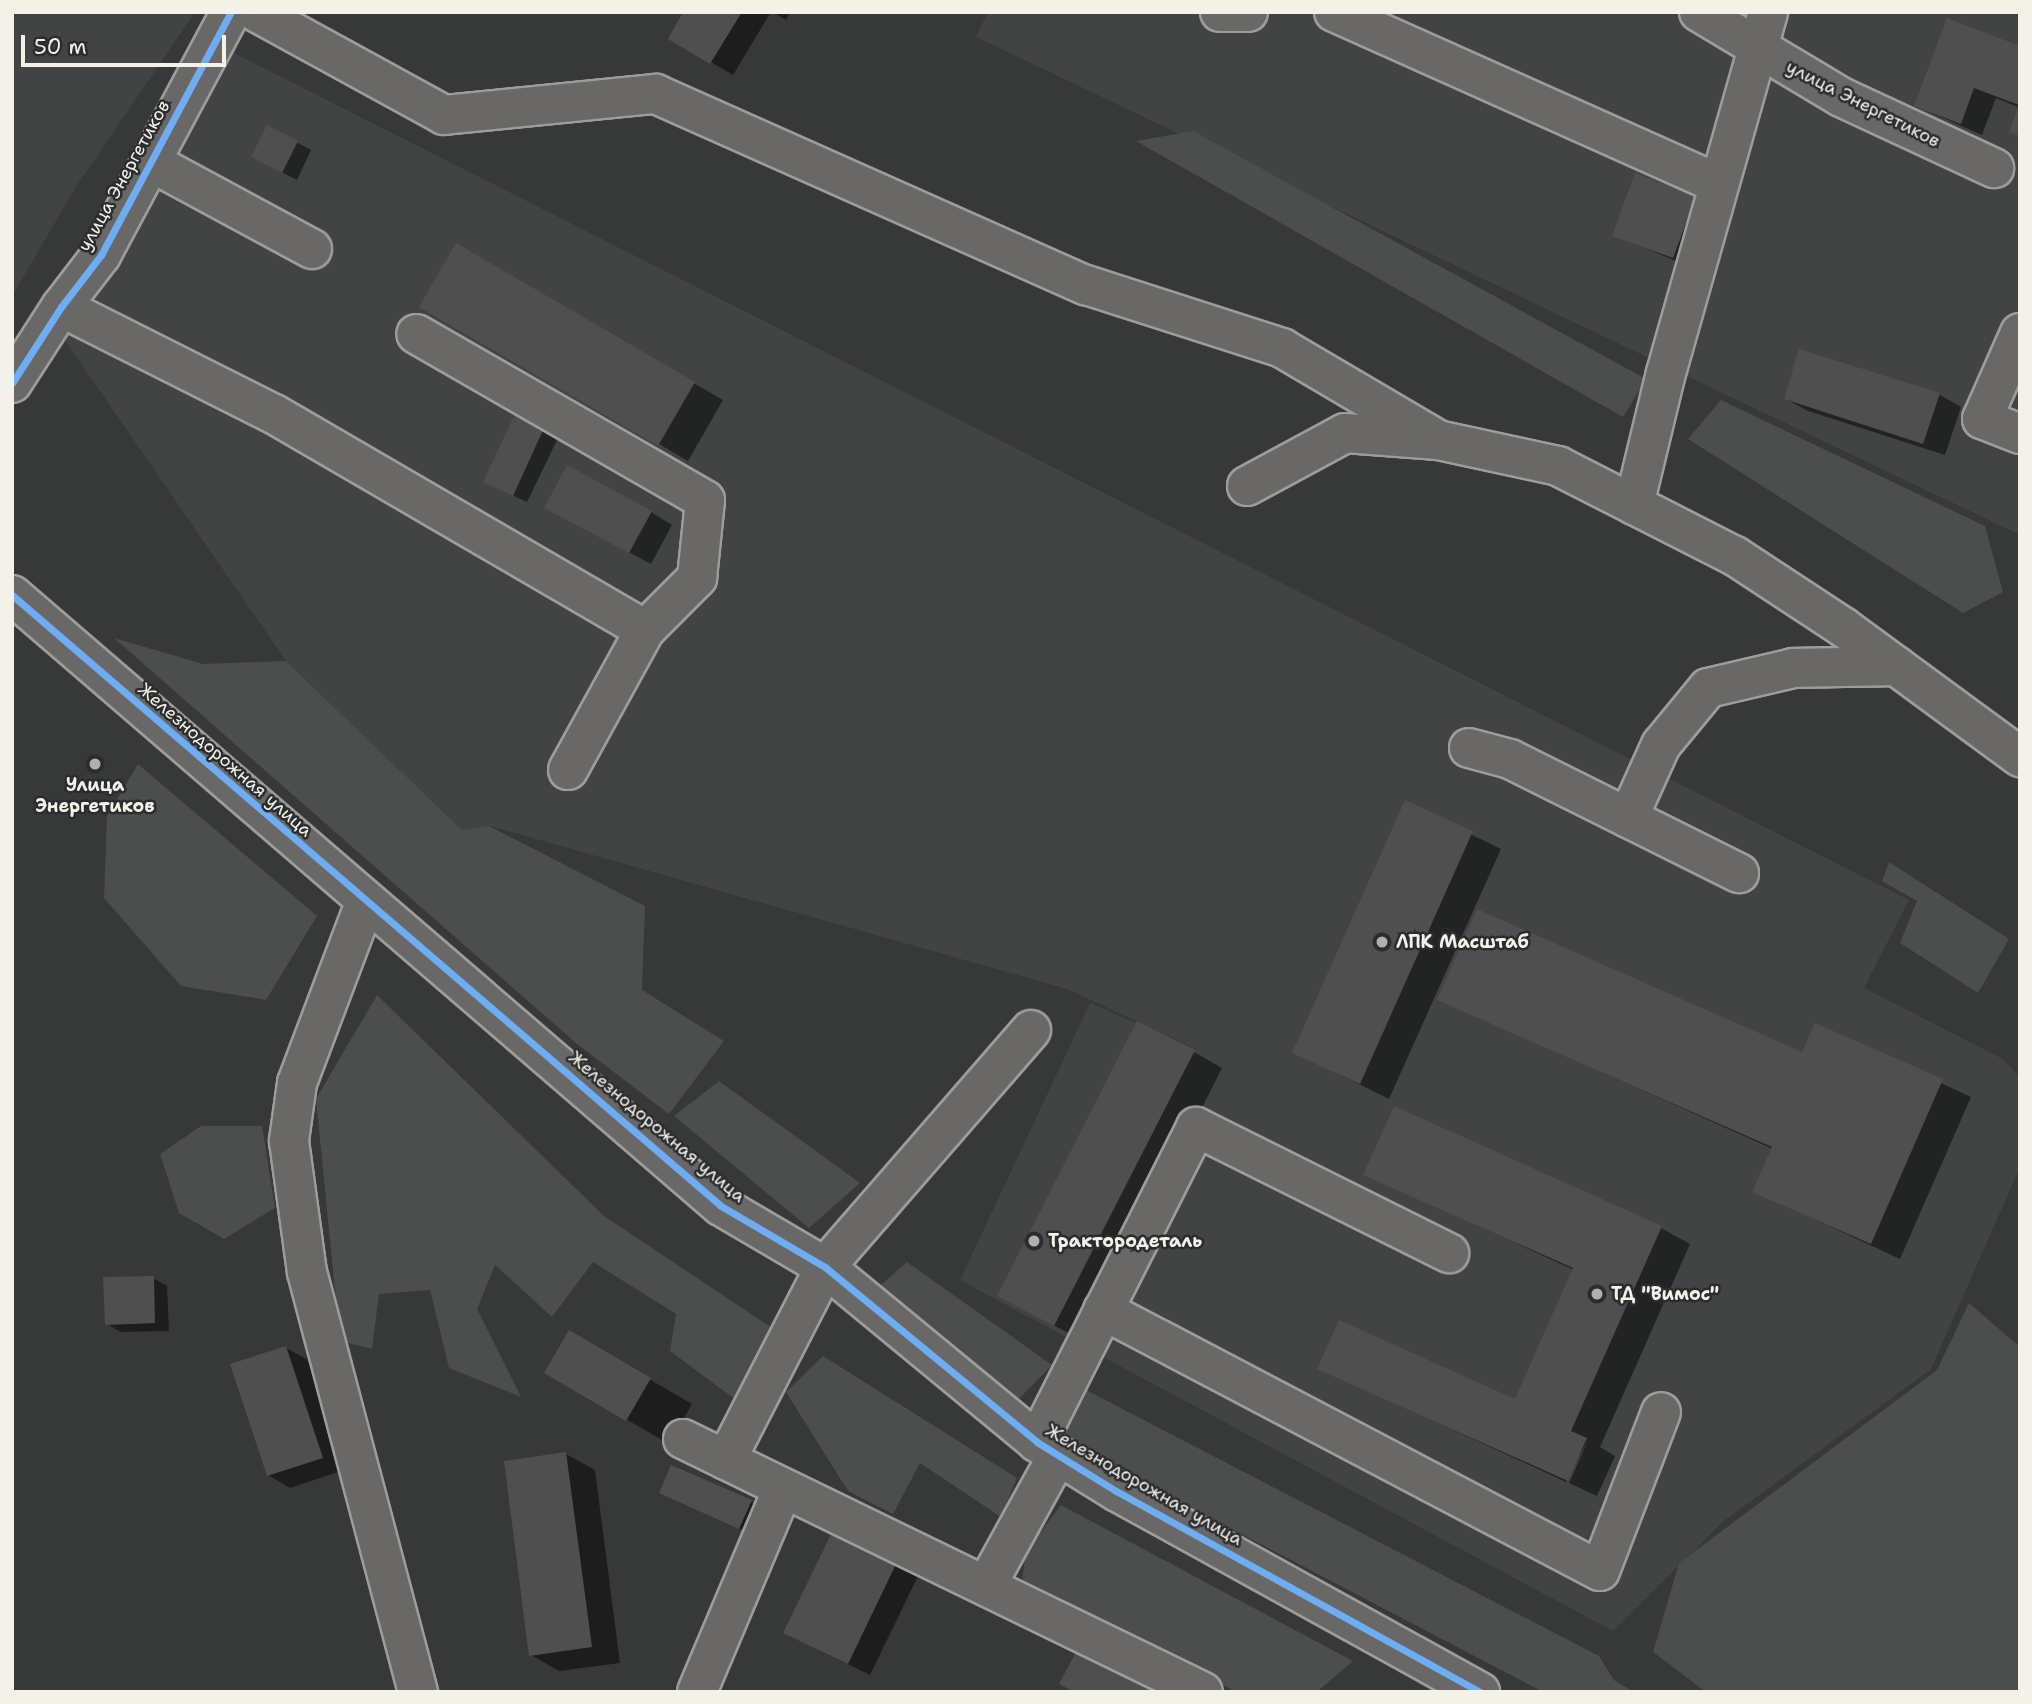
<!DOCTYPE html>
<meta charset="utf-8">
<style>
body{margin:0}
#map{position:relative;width:2032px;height:1704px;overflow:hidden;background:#373838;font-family:"Shantell Sans",sans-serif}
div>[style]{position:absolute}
.built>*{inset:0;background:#414443}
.green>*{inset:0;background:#4b4e4c}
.shadow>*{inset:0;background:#0007}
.building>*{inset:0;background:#4f4f4f}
.roads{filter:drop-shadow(2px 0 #9d9d9b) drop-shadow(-2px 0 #9d9d9b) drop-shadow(0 2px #9d9d9b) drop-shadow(0 -2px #9d9d9b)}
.minor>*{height:38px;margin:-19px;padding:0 19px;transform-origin:19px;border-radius:19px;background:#696866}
.cycleway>*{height:7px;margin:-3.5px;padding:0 3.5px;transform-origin:3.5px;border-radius:3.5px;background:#6dadf4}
.dots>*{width:19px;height:19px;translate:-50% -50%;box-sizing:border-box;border:4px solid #2a2d2e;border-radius:50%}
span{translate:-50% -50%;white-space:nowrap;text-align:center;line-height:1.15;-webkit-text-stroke:5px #2a2d2e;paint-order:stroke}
.street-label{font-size:18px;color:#f4f1e8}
.poi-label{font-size:18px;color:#f4f1e8;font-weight:700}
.left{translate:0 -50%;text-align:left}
.frame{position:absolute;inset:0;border:14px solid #f4f1e8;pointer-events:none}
.scale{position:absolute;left:21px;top:35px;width:205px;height:32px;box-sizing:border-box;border:4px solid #f4f1e8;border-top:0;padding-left:9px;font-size:21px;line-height:24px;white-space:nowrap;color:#f4f1e8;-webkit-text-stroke:5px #2a2d2e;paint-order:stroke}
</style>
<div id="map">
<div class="built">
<i style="clip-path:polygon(12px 12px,195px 12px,76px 187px,12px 296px)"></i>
<i style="clip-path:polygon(988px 12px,2020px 12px,2020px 535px,976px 37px)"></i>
<i style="clip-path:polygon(230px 51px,1909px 900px,1864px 988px,2003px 1059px,2020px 1077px,2020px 1167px,1931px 1369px,1725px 1520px,1613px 1631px,960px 1280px,1090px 1003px,1203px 1052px,1067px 989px,490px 826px,462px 830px,286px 661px,62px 336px)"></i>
</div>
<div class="green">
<i style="clip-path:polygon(1193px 131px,1646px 379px,1623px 417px,1136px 141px)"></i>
<i style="clip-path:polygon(1721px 400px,1985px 526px,2003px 592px,1963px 613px,1688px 439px)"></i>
<i style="clip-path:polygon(114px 638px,203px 664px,286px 661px,462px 830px,489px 826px,645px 906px,642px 990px,724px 1041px,669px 1114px,577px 1044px)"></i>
<i style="clip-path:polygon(138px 764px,317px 916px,266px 1000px,181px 986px,104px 898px,107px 816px)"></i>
<i style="clip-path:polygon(1889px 862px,2009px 939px,1978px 993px,1900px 943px,1917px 901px,1882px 881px)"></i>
<i style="clip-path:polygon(377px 995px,604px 1216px,792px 1341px,736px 1400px,670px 1351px,676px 1314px,593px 1262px,552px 1317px,495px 1265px,477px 1309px,521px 1397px,449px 1368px,430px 1290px,379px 1294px,372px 1349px,340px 1341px,316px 1099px)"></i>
<i style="clip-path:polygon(719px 1081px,860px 1183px,809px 1228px,674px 1116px)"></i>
<i style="clip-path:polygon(201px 1126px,262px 1126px,275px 1208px,224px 1239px,179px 1213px,160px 1154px)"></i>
<i style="clip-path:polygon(907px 1262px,1052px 1365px,1015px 1403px,867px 1297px)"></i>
<i style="clip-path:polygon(1969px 1303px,2020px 1347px,2020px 1692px,1706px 1692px,1653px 1652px,1679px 1563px,1937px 1370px)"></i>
<i style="clip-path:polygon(823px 1356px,1017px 1478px,1001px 1517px,920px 1463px,893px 1514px,848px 1491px,786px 1392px)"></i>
<i style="clip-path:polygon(1061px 1377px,1599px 1656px,1614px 1680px,1634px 1692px,1543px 1692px,1066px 1442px,1053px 1424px)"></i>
<i style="clip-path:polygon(1061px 1505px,1353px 1661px,1317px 1692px,1237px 1692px,1022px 1586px,1025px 1553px)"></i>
</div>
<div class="shadow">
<i style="clip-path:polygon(685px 12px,771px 12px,733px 75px,670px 38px)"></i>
<i style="clip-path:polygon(772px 12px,790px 12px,786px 20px)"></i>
<i style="clip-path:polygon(2020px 48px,2020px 108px,1996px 98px,1982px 135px,1916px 106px)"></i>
<i style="clip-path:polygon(268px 127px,311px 150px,297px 180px,267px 165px)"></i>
<i style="clip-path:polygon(1695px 197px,1717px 210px,1695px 269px,1614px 235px)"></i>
<i style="clip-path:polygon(457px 246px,723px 400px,688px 461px,422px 306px)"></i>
<i style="clip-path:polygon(1800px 351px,1940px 395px,1961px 407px,1945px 455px,1808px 411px,1786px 399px)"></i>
<i style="clip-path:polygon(516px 415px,559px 436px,527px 502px,499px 489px)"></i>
<i style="clip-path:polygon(651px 512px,672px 525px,651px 564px,568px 520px)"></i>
<i style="clip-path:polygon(1406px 803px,1501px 849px,1389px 1099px,1294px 1052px)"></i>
<i style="clip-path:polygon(1439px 999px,1803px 1055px,1816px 1025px,1971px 1097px,1900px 1259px,1754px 1191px,1773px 1149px)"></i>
<i style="clip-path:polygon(1194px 1052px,1222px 1068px,1084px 1341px,1028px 1312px)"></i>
<i style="clip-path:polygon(1366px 1174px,1661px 1228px,1690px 1244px,1600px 1447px,1615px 1456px,1597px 1496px,1569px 1483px,1589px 1438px,1566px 1482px,1319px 1368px,1516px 1401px,1574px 1270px)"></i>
<i style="clip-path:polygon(153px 1278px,167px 1286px,169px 1331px,121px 1332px,107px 1324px)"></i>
<i style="clip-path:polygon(569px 1332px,692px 1404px,669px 1444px,546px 1373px)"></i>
<i style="clip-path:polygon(286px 1348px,308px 1360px,344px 1470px,290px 1488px,268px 1475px)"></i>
<i style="clip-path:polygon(566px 1454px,595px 1470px,620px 1663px,559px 1671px,531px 1655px)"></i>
<i style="clip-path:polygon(675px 1500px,751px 1502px,765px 1510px,754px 1535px)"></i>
<i style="clip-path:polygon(834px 1531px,919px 1574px,870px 1675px,807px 1644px)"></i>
</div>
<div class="building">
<i style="clip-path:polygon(683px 12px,742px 12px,710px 64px,668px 39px)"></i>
<i style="clip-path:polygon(1947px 18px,2020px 46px,2020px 136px,2009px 132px,2019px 105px,1974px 88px,1961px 124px,1914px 106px)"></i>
<i style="clip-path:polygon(267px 125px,298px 141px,282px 173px,251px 157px)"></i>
<i style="clip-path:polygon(1635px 173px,1696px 196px,1673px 258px,1612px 236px)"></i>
<i style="clip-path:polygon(456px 243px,695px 382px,658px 446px,419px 307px)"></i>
<i style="clip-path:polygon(1799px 349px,1940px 393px,1923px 444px,1784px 399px)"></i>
<i style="clip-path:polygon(516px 412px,545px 426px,513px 496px,483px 482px)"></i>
<i style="clip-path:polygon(567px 465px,652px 511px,629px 553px,544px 508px)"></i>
<i style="clip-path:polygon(1405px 800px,1473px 831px,1360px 1084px,1292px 1053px)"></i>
<i style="clip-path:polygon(1477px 909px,1802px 1052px,1815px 1023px,1943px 1079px,1871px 1244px,1752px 1192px,1772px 1147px,1437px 1000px)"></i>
<i style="clip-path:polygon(1137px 1021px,1195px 1050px,1054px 1326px,997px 1296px)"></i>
<i style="clip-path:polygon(1394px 1106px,1662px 1226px,1571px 1431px,1587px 1438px,1568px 1481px,1317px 1369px,1339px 1320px,1515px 1399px,1573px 1268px,1363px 1175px)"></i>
<i style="clip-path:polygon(154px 1276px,155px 1323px,105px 1325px,103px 1277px)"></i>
<i style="clip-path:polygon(569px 1330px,651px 1378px,626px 1421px,544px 1373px)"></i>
<i style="clip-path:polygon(286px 1346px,323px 1458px,267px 1476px,230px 1364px)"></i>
<i style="clip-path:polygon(566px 1452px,592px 1647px,529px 1656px,504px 1461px)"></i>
<i style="clip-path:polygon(671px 1465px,752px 1500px,739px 1529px,659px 1493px)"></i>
<i style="clip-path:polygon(834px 1528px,898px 1560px,848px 1664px,783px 1633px)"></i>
<i style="clip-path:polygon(1083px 1639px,1181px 1692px,1074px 1692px,1059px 1684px)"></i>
</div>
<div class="roads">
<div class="minor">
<i style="left:256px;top:12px;width:214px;rotate:28.7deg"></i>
<i style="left:444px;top:115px;width:213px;rotate:-5.7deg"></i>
<i style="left:656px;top:94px;width:471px;rotate:24deg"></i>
<i style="left:1086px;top:285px;width:206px;rotate:17.8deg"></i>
<i style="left:1282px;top:348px;width:181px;rotate:30.5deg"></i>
<i style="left:1220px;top:12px;width:28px"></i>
<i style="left:1334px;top:12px;width:421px;rotate:24.1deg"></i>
<i style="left:1699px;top:12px;width:165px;rotate:30.9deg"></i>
<i style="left:1841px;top:97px;width:169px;rotate:24.9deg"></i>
<i style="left:151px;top:162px;width:183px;rotate:28.4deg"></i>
<i style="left:61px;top:307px;width:238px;rotate:26.7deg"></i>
<i style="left:274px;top:414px;width:429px;rotate:30.2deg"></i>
<i style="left:645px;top:630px;width:74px;rotate:-45deg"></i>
<i style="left:697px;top:578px;width:78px;rotate:-84.1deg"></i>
<i style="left:705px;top:500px;width:333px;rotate:-150.1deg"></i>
<i style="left:2020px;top:333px;width:94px;rotate:113.8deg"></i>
<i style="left:1982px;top:419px;width:41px;rotate:21.5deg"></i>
<i style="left:12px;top:383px;width:90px;rotate:-57.2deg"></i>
<i style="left:61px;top:307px;width:66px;rotate:-52.4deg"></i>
<i style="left:101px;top:255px;width:276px;rotate:-61.9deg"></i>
<i style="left:1247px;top:486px;width:111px;rotate:-28.4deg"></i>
<i style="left:1345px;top:433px;width:93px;rotate:4.3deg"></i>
<i style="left:1438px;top:440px;width:123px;rotate:12.2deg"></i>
<i style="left:1558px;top:466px;width:199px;rotate:27deg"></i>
<i style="left:1735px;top:556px;width:129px;rotate:33.3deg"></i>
<i style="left:1843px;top:627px;width:220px;rotate:36.3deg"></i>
<i style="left:1634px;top:505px;width:136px;rotate:-76.4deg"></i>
<i style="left:1666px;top:373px;width:375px;rotate:-74.2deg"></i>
<i style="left:12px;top:595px;width:936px;rotate:40.75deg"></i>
<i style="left:721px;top:1206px;width:121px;rotate:30.4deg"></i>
<i style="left:825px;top:1267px;width:275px;rotate:39.5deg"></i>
<i style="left:1037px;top:1442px;width:93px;rotate:31.8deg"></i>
<i style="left:1116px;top:1491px;width:416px;rotate:28.9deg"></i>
<i style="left:1469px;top:748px;width:42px;rotate:15deg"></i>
<i style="left:1510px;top:759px;width:256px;rotate:26.5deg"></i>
<i style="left:568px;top:770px;width:160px;rotate:-61.2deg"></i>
<i style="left:1628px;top:818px;width:80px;rotate:-65.7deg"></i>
<i style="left:1661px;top:745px;width:74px;rotate:-50.5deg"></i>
<i style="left:1708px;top:688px;width:87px;rotate:-13.2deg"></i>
<i style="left:1793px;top:668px;width:103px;rotate:-1.1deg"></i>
<i style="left:365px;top:903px;width:192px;rotate:110.7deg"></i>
<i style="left:297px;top:1083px;width:59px;rotate:97.9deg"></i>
<i style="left:289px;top:1141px;width:132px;rotate:82.2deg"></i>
<i style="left:307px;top:1272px;width:434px;rotate:75.2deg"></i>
<i style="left:1103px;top:1310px;width:561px;rotate:27.71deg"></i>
<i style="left:1600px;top:1571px;width:170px;rotate:-69deg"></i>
<i style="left:683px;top:1439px;width:578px;rotate:25.94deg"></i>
<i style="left:1037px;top:1442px;width:353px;rotate:-63.2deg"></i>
<i style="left:1196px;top:1127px;width:283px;rotate:26.5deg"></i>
<i style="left:726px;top:1460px;width:217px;rotate:-62.8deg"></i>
<i style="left:825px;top:1267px;width:314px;rotate:-49deg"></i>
<i style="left:986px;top:1586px;width:149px;rotate:-61.2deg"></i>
<i style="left:697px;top:1692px;width:221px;rotate:-67.1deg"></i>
</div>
</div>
<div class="cycleway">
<i style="left:12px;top:383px;width:90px;rotate:-57.2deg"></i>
<i style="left:61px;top:307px;width:66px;rotate:-52.4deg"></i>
<i style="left:101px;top:255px;width:276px;rotate:-61.9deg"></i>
<i style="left:12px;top:595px;width:936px;rotate:40.75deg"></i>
<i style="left:721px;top:1206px;width:121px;rotate:30.4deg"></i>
<i style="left:825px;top:1267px;width:275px;rotate:39.5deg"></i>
<i style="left:1037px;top:1442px;width:93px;rotate:31.8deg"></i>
<i style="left:1116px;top:1491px;width:416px;rotate:28.9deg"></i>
</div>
<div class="dots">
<i style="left:95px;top:764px;background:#b2b0aa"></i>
<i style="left:1382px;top:942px;background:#b2b0aa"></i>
<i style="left:1034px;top:1241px;background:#b2b0aa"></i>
<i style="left:1597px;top:1294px;background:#b2b0aa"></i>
</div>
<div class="street-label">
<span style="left:1863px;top:104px;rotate:27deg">улица Энергетиков</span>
<span style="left:124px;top:176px;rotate:-61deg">улица Энергетиков</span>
<span style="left:225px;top:760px;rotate:41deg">Железнодорожная улица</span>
<span style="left:657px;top:1127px;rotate:40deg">Железнодорожная улица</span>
<span style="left:1144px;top:1485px;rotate:30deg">Железнодорожная улица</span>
</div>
<div class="poi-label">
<span style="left:95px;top:796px">Улица<br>Энергетиков</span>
<span class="left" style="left:1396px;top:942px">ЛПК Масштаб</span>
<span class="left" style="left:1048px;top:1241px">Трактородеталь</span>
<span class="left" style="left:1611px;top:1294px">ТД "Вимос"</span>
</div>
<div class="frame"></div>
<div class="scale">50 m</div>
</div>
